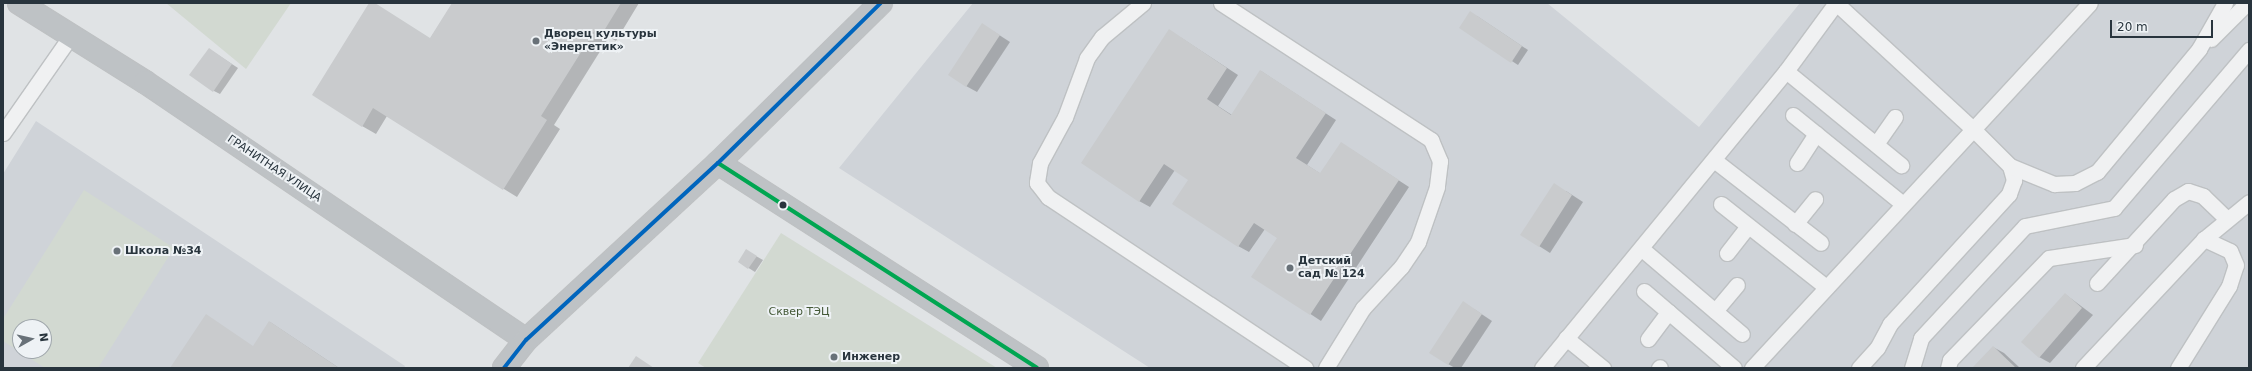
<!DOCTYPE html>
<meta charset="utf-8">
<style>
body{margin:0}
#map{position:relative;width:2252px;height:371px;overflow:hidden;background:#e0e3e5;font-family:"DejaVu Sans",sans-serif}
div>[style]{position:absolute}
.built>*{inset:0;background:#cfd3d8}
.green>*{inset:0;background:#d2d9d1}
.shadow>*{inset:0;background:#0003}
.building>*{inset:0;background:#c9cbcd}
.roads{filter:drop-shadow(1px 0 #bec1c3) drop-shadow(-1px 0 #bec1c3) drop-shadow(0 1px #bec1c3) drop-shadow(0 -1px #bec1c3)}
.lane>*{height:15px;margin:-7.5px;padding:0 7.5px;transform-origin:7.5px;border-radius:7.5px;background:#f0f1f2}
.secondary>*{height:22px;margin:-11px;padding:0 11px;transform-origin:11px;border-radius:11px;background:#bec2c5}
.bus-1>*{height:4px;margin:-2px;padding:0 2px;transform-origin:2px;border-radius:2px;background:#00a651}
.bus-2>*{height:4px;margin:-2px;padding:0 2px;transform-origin:2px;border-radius:2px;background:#0065bd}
.dots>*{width:11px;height:11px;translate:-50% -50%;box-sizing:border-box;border:2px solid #eef2f5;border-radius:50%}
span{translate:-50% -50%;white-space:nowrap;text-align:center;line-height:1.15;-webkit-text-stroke:4px #eef2f5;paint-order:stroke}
.poi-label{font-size:11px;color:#28343d;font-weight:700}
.left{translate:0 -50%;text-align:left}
.street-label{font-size:11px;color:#28343d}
.park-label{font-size:11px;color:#435836}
.frame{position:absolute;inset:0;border:4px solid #28343d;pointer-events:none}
.north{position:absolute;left:12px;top:319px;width:40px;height:40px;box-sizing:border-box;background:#eef2f5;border:1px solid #9fa6ab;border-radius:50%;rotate:82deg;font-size:11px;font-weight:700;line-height:16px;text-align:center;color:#28343d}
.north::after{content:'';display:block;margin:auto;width:14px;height:18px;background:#687178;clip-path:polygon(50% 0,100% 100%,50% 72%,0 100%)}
.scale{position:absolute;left:2110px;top:20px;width:103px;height:18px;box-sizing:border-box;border:2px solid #28343d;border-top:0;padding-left:5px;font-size:12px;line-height:14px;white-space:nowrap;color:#28343d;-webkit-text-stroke:3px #eef2f5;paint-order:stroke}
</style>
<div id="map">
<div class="built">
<i style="clip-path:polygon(973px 3px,1547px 3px,1699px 127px,1800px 3px,2249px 3px,2249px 368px,1150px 368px,839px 168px)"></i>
<i style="clip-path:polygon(evenodd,36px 121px,405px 366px,404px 368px,3px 368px,3px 174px,36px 121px,20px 327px,44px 327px,44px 351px,20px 351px,20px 327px)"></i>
</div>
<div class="green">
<i style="clip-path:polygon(166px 3px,291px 3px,246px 69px)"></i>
<i style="clip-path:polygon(evenodd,84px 190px,174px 248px,98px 368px,45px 368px,3px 341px,3px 319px,84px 190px,20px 327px,44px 327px,44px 351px,20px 351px,20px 327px)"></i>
<i style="clip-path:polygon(781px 233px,997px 368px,706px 368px,698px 363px)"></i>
</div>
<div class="shadow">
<i style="clip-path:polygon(370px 3px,430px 39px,453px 3px,639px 3px,616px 41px,609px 37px,554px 125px,560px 129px,517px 197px,387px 116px,376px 134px,362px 126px)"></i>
<i style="clip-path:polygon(1477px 16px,1528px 50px,1518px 65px,1461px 28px)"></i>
<i style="clip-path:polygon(993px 31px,1010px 42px,977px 92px,966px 86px)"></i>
<i style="clip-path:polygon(1180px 37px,1238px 75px,1218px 106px,1232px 115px,1261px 71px,1336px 120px,1307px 165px,1321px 174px,1352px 150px,1409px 187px,1321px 321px,1253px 276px,1278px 238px,1265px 229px,1249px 252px,1238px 246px,1190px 180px,1175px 170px,1150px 207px,1139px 201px)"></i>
<i style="clip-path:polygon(209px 49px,238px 68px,220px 94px,214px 91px)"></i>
<i style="clip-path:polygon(1566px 191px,1583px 202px,1550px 253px,1539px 246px)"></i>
<i style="clip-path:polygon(747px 251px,763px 260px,755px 272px,739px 262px)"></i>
<i style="clip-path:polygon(2065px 294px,2093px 315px,2050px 363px,2039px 357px)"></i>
<i style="clip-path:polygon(1474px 309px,1492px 321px,1461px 368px,1455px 368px,1448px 364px)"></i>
<i style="clip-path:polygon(270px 322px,339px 368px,171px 368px,254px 347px)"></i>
<i style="clip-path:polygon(1993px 347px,2004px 353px,2020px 368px,1974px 368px)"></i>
</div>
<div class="building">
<i style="clip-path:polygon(369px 3px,375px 3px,430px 38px,452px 3px,621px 3px,602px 34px,595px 30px,541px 116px,547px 120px,503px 190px,373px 108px,362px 127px,312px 95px)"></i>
<i style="clip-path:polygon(1470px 11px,1522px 46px,1511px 63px,1459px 28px)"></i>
<i style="clip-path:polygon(982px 23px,1000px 35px,966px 87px,948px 75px)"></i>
<i style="clip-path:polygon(1169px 29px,1227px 68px,1207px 99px,1231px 115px,1260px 70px,1326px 113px,1296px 158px,1320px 173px,1341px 142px,1399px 180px,1310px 315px,1251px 277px,1277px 238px,1254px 223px,1238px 247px,1172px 204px,1188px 180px,1164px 164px,1139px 202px,1081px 163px)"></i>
<i style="clip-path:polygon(209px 48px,232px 64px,213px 92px,189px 75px)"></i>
<i style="clip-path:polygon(1554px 183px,1572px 195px,1539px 247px,1520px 235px)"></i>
<i style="clip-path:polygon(746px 249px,757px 256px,748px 269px,738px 262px)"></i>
<i style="clip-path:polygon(2065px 293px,2082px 308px,2039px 358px,2021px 342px)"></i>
<i style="clip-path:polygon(1463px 301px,1482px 314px,1448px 365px,1429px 353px)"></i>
<i style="clip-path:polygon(206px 314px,253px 346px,269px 321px,339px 368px,170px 368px)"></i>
<i style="clip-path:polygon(1993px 346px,2016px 368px,1972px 368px)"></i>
<i style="clip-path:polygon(636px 356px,654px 368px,628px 368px)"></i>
</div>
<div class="roads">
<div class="lane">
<i style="left:1143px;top:3px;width:53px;rotate:140.3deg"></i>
<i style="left:1102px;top:37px;width:26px;rotate:126deg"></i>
<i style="left:1087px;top:58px;width:63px;rotate:110.4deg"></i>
<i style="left:1065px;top:117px;width:52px;rotate:118.5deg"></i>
<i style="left:1040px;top:163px;width:20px;rotate:99deg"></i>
<i style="left:1037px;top:183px;width:18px;rotate:52deg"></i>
<i style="left:1048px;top:197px;width:309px;rotate:33.6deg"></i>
<i style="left:1221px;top:3px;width:251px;rotate:33.1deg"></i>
<i style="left:1431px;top:140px;width:23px;rotate:67deg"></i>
<i style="left:1440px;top:161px;width:26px;rotate:97deg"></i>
<i style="left:1437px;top:187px;width:58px;rotate:109.1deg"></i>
<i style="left:1418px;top:242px;width:30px;rotate:124deg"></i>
<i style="left:1401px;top:267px;width:56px;rotate:132.8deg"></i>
<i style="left:1363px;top:308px;width:70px;rotate:121.7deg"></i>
<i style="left:1836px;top:3px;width:186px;rotate:42.6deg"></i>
<i style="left:1973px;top:129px;width:52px;rotate:45deg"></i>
<i style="left:2010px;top:166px;width:15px;rotate:74deg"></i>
<i style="left:2014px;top:180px;width:15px;rotate:110deg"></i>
<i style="left:2009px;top:194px;width:176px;rotate:132.5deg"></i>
<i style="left:1890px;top:324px;width:27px;rotate:118deg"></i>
<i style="left:1877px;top:348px;width:27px;rotate:132deg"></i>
<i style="left:2211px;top:39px;width:51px;rotate:-45deg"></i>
<i style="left:1786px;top:71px;width:149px;rotate:39.3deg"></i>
<i style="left:1793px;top:115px;width:141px;rotate:39deg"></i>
<i style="left:3px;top:133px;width:117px;rotate:-55.1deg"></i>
<i style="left:1876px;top:144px;width:33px;rotate:-55deg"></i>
<i style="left:1714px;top:160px;width:135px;rotate:37.8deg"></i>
<i style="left:1797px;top:163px;width:35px;rotate:-57deg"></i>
<i style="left:2010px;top:166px;width:48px;rotate:22.2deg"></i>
<i style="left:2054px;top:184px;width:21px;rotate:-3deg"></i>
<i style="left:2075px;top:183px;width:25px;rotate:-27deg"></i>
<i style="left:2097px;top:172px;width:160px;rotate:-50.3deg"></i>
<i style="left:2199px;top:49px;width:53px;rotate:-60.5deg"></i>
<i style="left:1721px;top:204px;width:134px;rotate:38.3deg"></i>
<i style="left:1795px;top:224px;width:32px;rotate:-51deg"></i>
<i style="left:1642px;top:249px;width:131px;rotate:40.4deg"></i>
<i style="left:1727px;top:253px;width:34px;rotate:-52deg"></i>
<i style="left:2097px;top:283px;width:114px;rotate:-47.5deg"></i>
<i style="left:2174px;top:199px;width:16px;rotate:-30deg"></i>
<i style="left:2188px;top:191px;width:16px;rotate:18deg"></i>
<i style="left:2203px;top:196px;width:33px;rotate:44deg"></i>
<i style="left:1644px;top:291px;width:118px;rotate:40.5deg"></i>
<i style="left:1715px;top:311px;width:34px;rotate:-50deg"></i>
<i style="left:1566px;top:338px;width:48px;rotate:39deg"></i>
<i style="left:1648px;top:339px;width:34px;rotate:-53deg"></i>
<i style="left:1542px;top:368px;width:384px;rotate:-50.6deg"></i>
<i style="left:1786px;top:71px;width:84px;rotate:-53.7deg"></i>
<i style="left:1659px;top:368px;width:1px;rotate:-45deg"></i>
<i style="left:1752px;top:368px;width:497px;rotate:-47.2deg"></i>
<i style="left:1912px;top:368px;width:31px;rotate:-73deg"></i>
<i style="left:1921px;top:338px;width:153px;rotate:-47.1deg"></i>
<i style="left:2025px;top:226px;width:91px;rotate:-11.4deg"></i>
<i style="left:2114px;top:208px;width:208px;rotate:-49.5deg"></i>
<i style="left:1948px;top:368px;width:8px;rotate:-76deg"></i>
<i style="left:1950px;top:360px;width:142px;rotate:-45.9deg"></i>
<i style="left:2049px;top:258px;width:87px;rotate:-8.6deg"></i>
<i style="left:2083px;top:368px;width:177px;rotate:-46.8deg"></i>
<i style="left:2204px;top:239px;width:58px;rotate:-39.4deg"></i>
<i style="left:2178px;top:368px;width:97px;rotate:-58.1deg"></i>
<i style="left:2229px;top:286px;width:22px;rotate:-72deg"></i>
<i style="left:2236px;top:265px;width:15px;rotate:-113deg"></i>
<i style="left:2230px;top:251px;width:29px;rotate:-155deg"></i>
</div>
<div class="secondary">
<i style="left:19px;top:3px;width:149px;rotate:32.1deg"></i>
<i style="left:145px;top:82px;width:460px;rotate:34.1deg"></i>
<i style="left:718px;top:163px;width:379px;rotate:32.7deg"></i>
<i style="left:504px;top:368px;width:36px;rotate:-52deg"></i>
<i style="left:526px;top:340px;width:261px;rotate:-42.7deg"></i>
<i style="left:718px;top:163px;width:228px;rotate:-44.5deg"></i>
</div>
</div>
<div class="bus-1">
<i style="left:718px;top:163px;width:379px;rotate:32.7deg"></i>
</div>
<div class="bus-2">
<i style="left:504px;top:368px;width:36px;rotate:-52deg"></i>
<i style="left:526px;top:340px;width:261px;rotate:-42.7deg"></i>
<i style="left:718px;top:163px;width:228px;rotate:-44.5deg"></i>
</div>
<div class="dots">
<i style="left:536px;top:41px;background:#687178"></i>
<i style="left:783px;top:205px;background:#28343d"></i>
<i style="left:117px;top:251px;background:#687178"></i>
<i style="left:1290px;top:268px;background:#687178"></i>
<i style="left:834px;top:357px;background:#687178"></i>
</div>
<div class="poi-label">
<span class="left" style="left:544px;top:41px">Дворец культуры<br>«Энергетик»</span>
<span class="left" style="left:125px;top:251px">Школа №34</span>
<span class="left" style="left:1298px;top:268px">Детский<br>сад № 124</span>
<span class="left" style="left:842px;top:357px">Инженер</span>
</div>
<div class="street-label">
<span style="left:274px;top:169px;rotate:34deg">ГРАНИТНАЯ УЛИЦА</span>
</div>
<div class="park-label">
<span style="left:799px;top:312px">Сквер ТЭЦ</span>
</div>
<div class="frame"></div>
<div class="north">N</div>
<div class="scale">20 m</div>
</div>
